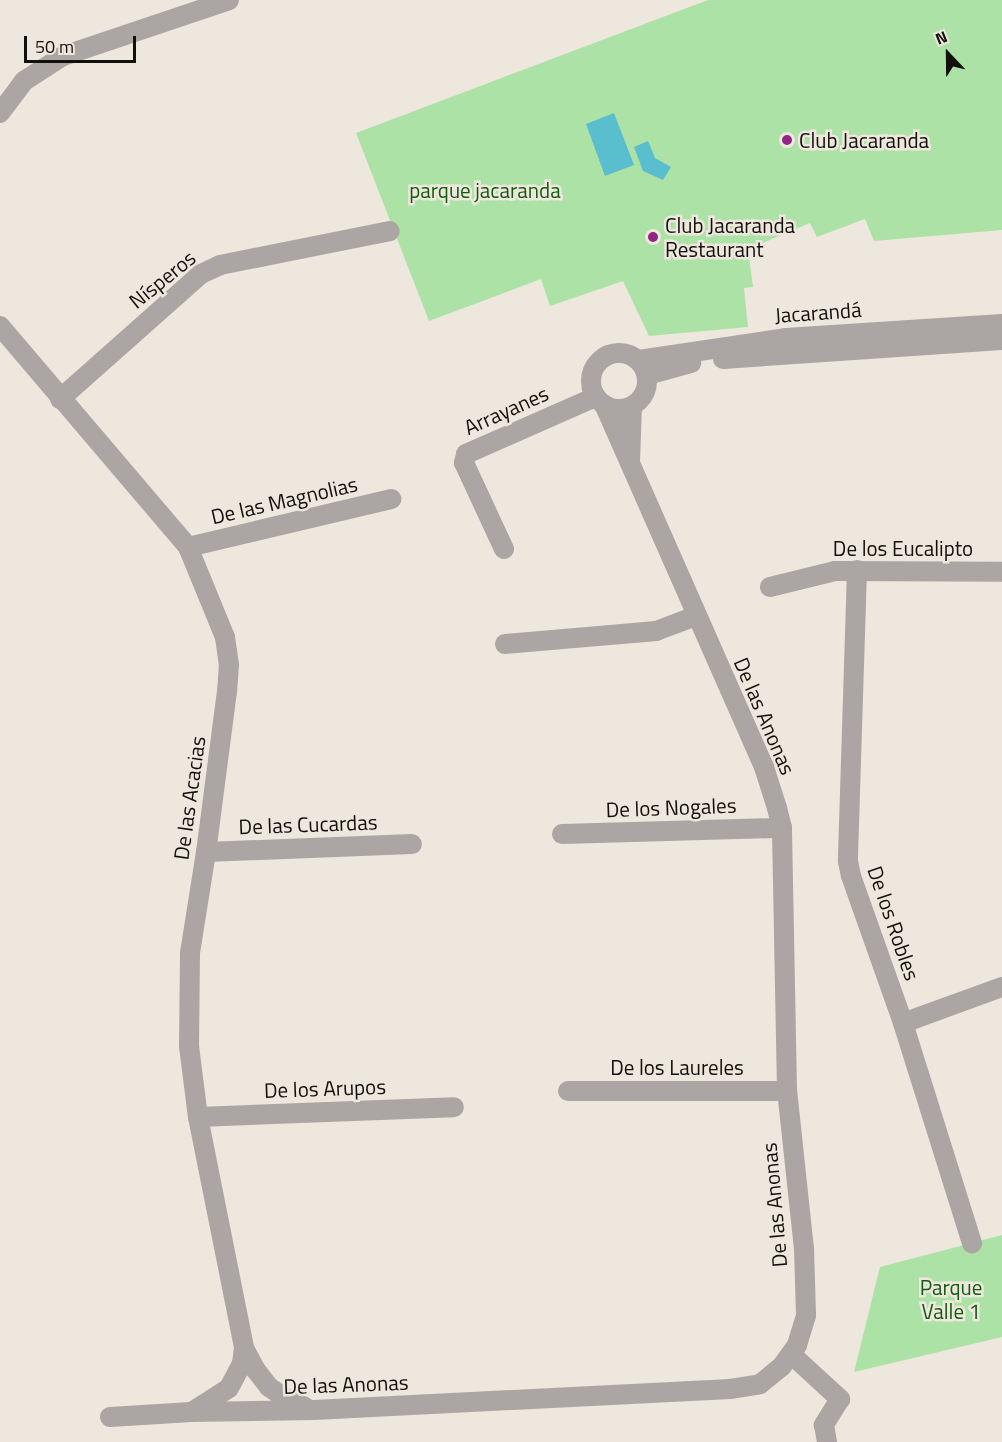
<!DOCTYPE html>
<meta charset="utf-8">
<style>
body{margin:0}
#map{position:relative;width:1002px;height:1442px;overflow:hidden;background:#eee7dd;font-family:"Titillium Web",sans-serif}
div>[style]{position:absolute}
.green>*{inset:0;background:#ade2a7}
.water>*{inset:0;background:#59becd}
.minor>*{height:20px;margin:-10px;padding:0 10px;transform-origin:10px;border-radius:10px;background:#aba5a4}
.minor>.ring{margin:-10px;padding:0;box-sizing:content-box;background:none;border:20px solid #aba5a4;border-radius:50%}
.dots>*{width:16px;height:16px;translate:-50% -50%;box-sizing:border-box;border:3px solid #eee7dd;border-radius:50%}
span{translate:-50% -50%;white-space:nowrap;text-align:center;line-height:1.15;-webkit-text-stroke:5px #eee7dd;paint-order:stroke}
.poi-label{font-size:21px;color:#12100c}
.left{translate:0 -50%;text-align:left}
.park-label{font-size:21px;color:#145b10}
.street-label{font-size:21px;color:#12100c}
.north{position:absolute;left:918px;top:24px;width:60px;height:60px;-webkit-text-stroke:4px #eee7dd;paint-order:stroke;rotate:338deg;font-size:16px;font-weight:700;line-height:24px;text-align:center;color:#12100c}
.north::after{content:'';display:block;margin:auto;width:21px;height:27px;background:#12100c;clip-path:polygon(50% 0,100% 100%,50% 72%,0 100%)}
.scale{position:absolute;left:24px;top:36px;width:112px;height:27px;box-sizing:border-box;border:3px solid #12100c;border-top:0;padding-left:8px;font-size:18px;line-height:21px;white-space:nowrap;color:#12100c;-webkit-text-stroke:4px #eee7dd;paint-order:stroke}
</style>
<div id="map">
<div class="green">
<i style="clip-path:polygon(708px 0,1002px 0,1002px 230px,874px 241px,865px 219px,817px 237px,810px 223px,748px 249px,753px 287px,744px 288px,748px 327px,649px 336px,623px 281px,550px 306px,541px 279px,429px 321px,356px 133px)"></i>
<i style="clip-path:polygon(1002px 1235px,1002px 1337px,854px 1372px,880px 1267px)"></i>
</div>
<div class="water">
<i style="clip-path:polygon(614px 113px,634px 165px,605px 176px,586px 124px)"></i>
<i style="clip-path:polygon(648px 141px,655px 158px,671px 167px,663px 180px,643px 171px,634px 147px)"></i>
</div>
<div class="minor">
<i style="left:0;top:113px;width:40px;rotate:-53deg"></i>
<i style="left:24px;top:81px;width:46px;rotate:-32.7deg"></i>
<i style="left:63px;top:56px;width:175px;rotate:-18.6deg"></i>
<i style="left:0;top:326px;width:290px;rotate:49.6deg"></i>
<i style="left:188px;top:547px;width:97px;rotate:67.7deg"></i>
<i style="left:225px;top:637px;width:27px;rotate:82deg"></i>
<i style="left:229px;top:664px;width:27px;rotate:94deg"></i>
<i style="left:227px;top:691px;width:162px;rotate:97.4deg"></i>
<i style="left:206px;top:852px;width:102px;rotate:99deg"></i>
<i style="left:190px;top:953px;width:93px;rotate:90.6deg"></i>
<i style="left:189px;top:1046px;width:72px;rotate:82.8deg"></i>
<i style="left:198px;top:1117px;width:236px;rotate:78.7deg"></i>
<i style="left:244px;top:1348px;width:24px;rotate:62deg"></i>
<i style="left:255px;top:1369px;width:23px;rotate:52deg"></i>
<i style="left:269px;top:1387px;width:23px;rotate:34deg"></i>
<i style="left:288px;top:1400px;width:18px;rotate:22deg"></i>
<i class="ring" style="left:591px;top:353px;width:36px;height:36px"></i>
<i style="left:723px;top:359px;width:280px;rotate:-3.9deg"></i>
<i style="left:639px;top:360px;width:149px;rotate:-8.5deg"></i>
<i style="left:786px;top:338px;width:216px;rotate:-3.7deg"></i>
<i style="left:647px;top:375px;width:46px;rotate:-15.3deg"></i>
<i style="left:60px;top:399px;width:188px;rotate:-41.6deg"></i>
<i style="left:201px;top:274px;width:21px;rotate:-25deg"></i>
<i style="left:220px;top:265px;width:173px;rotate:-11.3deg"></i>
<i style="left:630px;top:462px;width:56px;rotate:-88deg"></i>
<i style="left:188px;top:547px;width:209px;rotate:-13.3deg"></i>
<i style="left:504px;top:549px;width:95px;rotate:-114.9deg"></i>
<i style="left:464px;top:463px;width:9px;rotate:-77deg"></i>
<i style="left:466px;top:454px;width:141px;rotate:-23.8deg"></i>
<i style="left:857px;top:570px;width:291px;rotate:91.8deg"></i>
<i style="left:848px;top:861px;width:15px;rotate:79deg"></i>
<i style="left:851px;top:876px;width:156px;rotate:70.5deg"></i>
<i style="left:903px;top:1023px;width:231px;rotate:72.6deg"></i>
<i style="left:770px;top:587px;width:67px;rotate:-13.8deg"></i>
<i style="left:835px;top:571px;width:167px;rotate:0.3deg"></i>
<i style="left:505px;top:644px;width:152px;rotate:-4.9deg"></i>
<i style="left:656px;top:631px;width:43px;rotate:-20.6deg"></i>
<i style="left:562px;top:834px;width:220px;rotate:-1.6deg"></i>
<i style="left:206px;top:852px;width:206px;rotate:-2.2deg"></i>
<i style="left:903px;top:1023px;width:105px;rotate:-20deg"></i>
<i style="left:568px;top:1091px;width:219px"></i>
<i style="left:198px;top:1117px;width:256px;rotate:-2.2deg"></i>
<i style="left:791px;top:1354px;width:67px;rotate:42.6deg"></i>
<i style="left:840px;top:1399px;width:31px;rotate:122deg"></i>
<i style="left:824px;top:1425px;width:17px;rotate:80deg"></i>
<i style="left:195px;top:1410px;width:40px;rotate:-32.9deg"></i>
<i style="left:229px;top:1388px;width:27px;rotate:-62deg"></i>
<i style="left:242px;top:1364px;width:16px;rotate:-83deg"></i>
<i style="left:110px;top:1417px;width:81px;rotate:-3.5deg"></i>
<i style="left:191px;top:1412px;width:123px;rotate:-0.9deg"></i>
<i style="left:314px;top:1410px;width:417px;rotate:-2.9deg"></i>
<i style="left:730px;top:1389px;width:30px;rotate:-9deg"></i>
<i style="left:760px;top:1384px;width:28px;rotate:-39deg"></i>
<i style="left:782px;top:1366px;width:26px;rotate:-54deg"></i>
<i style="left:797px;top:1345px;width:31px;rotate:-73deg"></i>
<i style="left:806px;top:1315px;width:66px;rotate:-91.7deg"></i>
<i style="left:804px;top:1249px;width:159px;rotate:-96.1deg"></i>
<i style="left:787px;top:1091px;width:263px;rotate:-91.1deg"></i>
<i style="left:782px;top:828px;width:21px;rotate:-104deg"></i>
<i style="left:777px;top:808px;width:43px;rotate:-107.6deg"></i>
<i style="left:764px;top:767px;width:396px;rotate:-113.8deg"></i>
</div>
<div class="dots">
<i style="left:787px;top:140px;background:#942483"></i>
<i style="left:653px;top:237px;background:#942483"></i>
</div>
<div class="poi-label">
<span class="left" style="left:799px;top:140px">Club Jacaranda</span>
<span class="left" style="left:665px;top:237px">Club Jacaranda<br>Restaurant</span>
</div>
<div class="park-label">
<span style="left:485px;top:190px">parque jacaranda</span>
<span style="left:951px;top:1299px">Parque<br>Valle 1</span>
</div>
<div class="street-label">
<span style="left:162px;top:279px;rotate:-39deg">Nísperos</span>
<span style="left:818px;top:312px;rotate:-4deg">Jacarandá</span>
<span style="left:506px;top:410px;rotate:-24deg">Arrayanes</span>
<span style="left:284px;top:500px;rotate:-13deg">De las Magnolias</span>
<span style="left:903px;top:548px">De los Eucalipto</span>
<span style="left:765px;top:716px;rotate:67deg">De las Anonas</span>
<span style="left:189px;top:798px;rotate:-82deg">De las Acacias</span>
<span style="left:671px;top:807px;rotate:-2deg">De los Nogales</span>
<span style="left:308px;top:824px;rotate:-2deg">De las Cucardas</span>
<span style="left:894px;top:923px;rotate:71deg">De los Robles</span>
<span style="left:677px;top:1067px">De los Laureles</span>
<span style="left:325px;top:1088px;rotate:-2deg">De los Arupos</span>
<span style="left:774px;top:1205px;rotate:-95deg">De las Anonas</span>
<span style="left:346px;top:1384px;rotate:-2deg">De las Anonas</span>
</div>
<div class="north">N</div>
<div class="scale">50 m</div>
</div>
